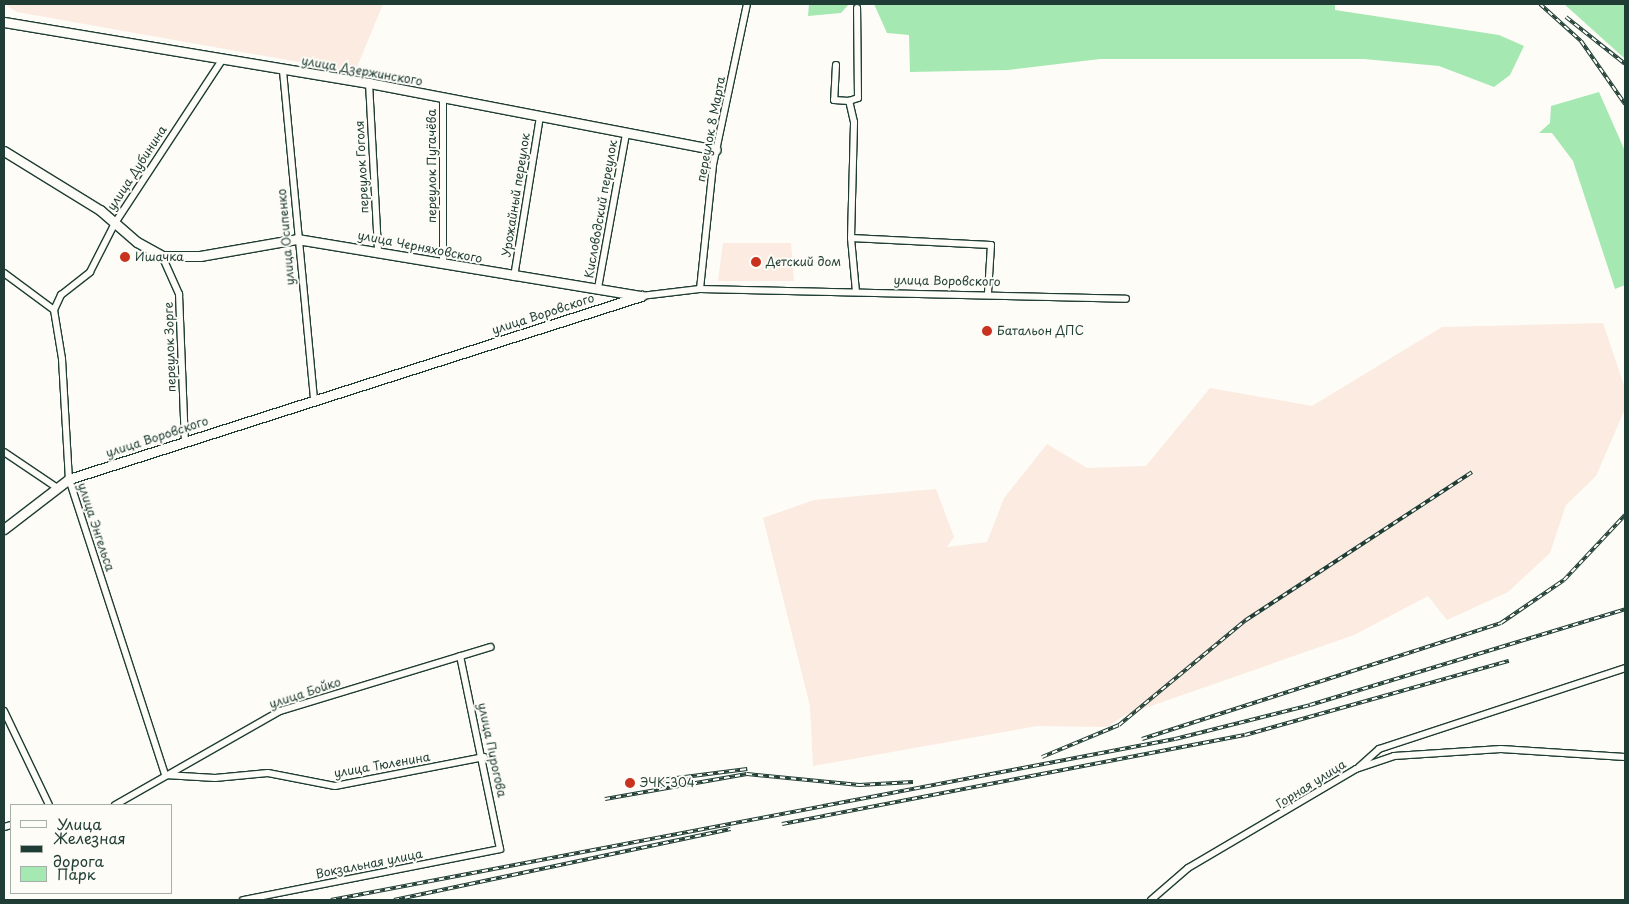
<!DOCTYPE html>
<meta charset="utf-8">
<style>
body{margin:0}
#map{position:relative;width:1629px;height:904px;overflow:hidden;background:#fdfcf7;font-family:"Playpen Sans",sans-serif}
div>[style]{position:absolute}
.built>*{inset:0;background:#fcebe1}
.green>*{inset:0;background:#a5e8b2}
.roads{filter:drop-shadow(1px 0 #1f3d34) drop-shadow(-1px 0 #1f3d34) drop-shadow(0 1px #1f3d34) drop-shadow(0 -1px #1f3d34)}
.street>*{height:6px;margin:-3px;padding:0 3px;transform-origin:3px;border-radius:3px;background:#fdfcf7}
.secondary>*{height:9px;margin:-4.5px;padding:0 4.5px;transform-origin:4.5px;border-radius:4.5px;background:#fdfcf7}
.rail>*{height:4px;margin-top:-2px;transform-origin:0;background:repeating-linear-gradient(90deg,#fdfcf7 0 5.5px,#1f3d34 0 11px);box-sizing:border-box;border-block:1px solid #1f3d34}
.dots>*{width:14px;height:14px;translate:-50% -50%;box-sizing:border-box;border:2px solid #fdfcf7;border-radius:50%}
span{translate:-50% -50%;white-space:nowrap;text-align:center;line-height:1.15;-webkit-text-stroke:4px #fdfcf7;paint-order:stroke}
.street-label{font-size:12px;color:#1f3d34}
.poi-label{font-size:12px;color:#1f3d34}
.left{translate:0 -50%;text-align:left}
.frame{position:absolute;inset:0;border:5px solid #1f3d34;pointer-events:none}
.legend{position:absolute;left:10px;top:804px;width:162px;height:90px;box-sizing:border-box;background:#fdfcf7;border:1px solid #a4b0a9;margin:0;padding:6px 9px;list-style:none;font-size:15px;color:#1f3d34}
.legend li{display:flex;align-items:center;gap:10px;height:25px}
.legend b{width:25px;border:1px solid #a4b0a9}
</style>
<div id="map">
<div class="built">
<i style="clip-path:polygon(4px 4px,383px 4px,355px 72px,17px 12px)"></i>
<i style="clip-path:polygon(723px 243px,791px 243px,794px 281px,718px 281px)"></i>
<i style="clip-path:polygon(1603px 323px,1625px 388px,1625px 409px,1596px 476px,1566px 505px,1550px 553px,1508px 592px,1447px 620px,1428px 596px,1354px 635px,1125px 715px,1107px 727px,1037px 726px,813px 766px,810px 706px,763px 518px,814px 500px,936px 489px,954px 537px,947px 547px,987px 542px,1004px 498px,1047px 444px,1087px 468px,1146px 466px,1210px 388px,1312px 406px,1442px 327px)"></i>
</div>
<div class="green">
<i style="clip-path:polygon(809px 4px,849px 4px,841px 13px,808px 16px)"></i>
<i style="clip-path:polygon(874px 4px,1335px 4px,1335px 10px,1499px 35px,1524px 46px,1510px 75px,1494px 87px,1439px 66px,1364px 59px,1100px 59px,1008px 70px,910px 72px,909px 35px,887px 33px)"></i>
<i style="clip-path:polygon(1564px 4px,1625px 4px,1625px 58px,1623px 57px)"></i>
<i style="clip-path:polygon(1599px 92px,1625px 151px,1625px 285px,1615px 289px,1573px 161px,1552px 133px,1539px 133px,1550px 123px,1551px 106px)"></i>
</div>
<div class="roads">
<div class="street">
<i style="left:836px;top:65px;width:35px;rotate:93deg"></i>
<i style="left:834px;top:100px;width:15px;rotate:4deg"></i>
<i style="left:283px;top:71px;width:332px;rotate:84.6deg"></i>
<i style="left:369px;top:83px;width:166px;rotate:86.9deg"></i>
<i style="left:443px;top:99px;width:164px;rotate:90deg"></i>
<i style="left:851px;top:238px;width:140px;rotate:2.9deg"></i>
<i style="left:991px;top:245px;width:48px;rotate:93.6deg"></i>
<i style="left:162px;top:256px;width:42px;rotate:65.9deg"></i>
<i style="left:179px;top:294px;width:147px;rotate:87.7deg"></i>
<i style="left:4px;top:273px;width:62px;rotate:36.5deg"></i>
<i style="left:54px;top:310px;width:50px;rotate:80.7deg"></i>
<i style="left:62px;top:359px;width:120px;rotate:86.7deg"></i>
<i style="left:69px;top:479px;width:311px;rotate:72deg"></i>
<i style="left:165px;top:775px;width:50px;rotate:3.4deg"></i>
<i style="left:215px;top:778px;width:53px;rotate:-5.4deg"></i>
<i style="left:268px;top:773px;width:68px;rotate:11deg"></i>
<i style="left:335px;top:786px;width:152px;rotate:-11deg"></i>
<i style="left:514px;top:277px;width:163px;rotate:-80.8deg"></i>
<i style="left:598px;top:288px;width:157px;rotate:-79.7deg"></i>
<i style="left:700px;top:289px;width:125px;rotate:-84deg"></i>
<i style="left:713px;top:165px;width:165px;rotate:-78.1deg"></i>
<i style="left:856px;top:292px;width:54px;rotate:-95.3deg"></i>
<i style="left:851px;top:238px;width:116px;rotate:-88.5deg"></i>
<i style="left:854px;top:122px;width:22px;rotate:-103deg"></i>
<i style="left:849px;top:101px;width:9px;rotate:-18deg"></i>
<i style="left:858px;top:98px;width:90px;rotate:-90.6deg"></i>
<i style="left:641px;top:296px;width:59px;rotate:-6.8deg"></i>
<i style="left:700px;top:289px;width:426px;rotate:1.3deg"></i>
<i style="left:54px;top:310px;width:17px;rotate:-65deg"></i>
<i style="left:61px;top:295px;width:37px;rotate:-38deg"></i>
<i style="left:90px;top:272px;width:55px;rotate:-63deg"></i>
<i style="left:115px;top:223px;width:195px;rotate:-56.7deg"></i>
<i style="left:4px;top:452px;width:63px;rotate:33.9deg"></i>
<i style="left:4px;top:711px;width:104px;rotate:64.4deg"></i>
<i style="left:1359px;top:767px;width:27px;rotate:-42deg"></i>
<i style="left:1379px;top:749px;width:259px;rotate:-18.2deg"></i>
<i style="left:115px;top:805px;width:190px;rotate:-29.7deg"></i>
<i style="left:280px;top:711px;width:220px;rotate:-16.9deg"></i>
<i style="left:4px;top:827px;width:7px;rotate:-16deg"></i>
<i style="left:243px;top:900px;width:262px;rotate:-11.2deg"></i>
<i style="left:500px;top:849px;width:197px;rotate:-101.7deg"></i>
<i style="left:1151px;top:900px;width:49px;rotate:-40.9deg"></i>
<i style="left:1188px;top:868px;width:195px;rotate:-30.5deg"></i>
<i style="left:1356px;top:769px;width:40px;rotate:-18.9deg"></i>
<i style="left:1394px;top:756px;width:107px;rotate:-3.7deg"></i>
<i style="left:1501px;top:749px;width:124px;rotate:3.7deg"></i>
</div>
<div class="secondary">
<i style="left:4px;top:22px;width:370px;rotate:9.5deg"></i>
<i style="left:369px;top:83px;width:353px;rotate:10.9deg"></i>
<i style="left:4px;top:151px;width:113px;rotate:31.6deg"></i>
<i style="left:100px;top:210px;width:49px;rotate:40.9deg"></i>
<i style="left:137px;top:242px;width:29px;rotate:29deg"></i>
<i style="left:162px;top:256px;width:38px"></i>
<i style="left:200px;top:256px;width:98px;rotate:-9.9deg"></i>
<i style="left:297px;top:239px;width:348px;rotate:9.4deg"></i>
<i style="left:4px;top:529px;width:82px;rotate:-37.6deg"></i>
<i style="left:69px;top:479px;width:601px;rotate:-17.74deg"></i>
</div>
</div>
<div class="rail">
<i style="left:1540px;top:4px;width:55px;rotate:42.1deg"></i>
<i style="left:1581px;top:41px;width:77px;rotate:55.1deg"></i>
<i style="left:1566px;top:17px;width:75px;rotate:38.5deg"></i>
<i style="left:1142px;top:739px;width:377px;rotate:-17.9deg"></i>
<i style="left:1501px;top:623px;width:76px;rotate:-34.3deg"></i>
<i style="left:1564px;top:580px;width:89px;rotate:-46.8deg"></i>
<i style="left:1042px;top:757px;width:83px;rotate:-22.6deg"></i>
<i style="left:1119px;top:725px;width:165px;rotate:-39.6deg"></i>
<i style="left:1246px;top:620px;width:270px;rotate:-33.2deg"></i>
<i style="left:653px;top:781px;width:95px;rotate:-7.3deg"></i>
<i style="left:605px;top:799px;width:144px;rotate:-10deg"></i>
<i style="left:747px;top:774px;width:113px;rotate:5.6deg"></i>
<i style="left:859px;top:785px;width:54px;rotate:-3.2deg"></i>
<i style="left:782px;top:824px;width:471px;rotate:-10.9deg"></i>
<i style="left:1245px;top:735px;width:274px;rotate:-15.7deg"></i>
<i style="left:331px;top:900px;width:859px;rotate:-10.8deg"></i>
<i style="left:1175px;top:739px;width:139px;rotate:-14.1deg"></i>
<i style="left:1310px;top:705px;width:329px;rotate:-16.9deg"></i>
<i style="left:394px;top:900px;width:344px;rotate:-11.9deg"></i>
</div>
<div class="dots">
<i style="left:125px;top:257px;background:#c8321e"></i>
<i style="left:756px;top:262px;background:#c8321e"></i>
<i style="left:987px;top:331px;background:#c8321e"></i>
<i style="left:630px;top:783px;background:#c8321e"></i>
</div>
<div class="street-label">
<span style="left:362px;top:71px;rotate:10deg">улица Дзержинского</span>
<span style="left:711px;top:129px;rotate:-79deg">переулок 8 Марта</span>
<span style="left:432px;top:166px;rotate:-90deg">переулок Пугачёва</span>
<span style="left:362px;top:167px;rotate:-93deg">переулок Гоголя</span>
<span style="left:137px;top:168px;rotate:-57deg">улица Дубинина</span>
<span style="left:516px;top:195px;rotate:-81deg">Урожайный переулок</span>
<span style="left:601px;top:209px;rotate:-80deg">Кисловодский переулок</span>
<span style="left:286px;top:237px;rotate:-95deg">улица Осипенко</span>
<span style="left:420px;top:247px;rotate:11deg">улица Черняховского</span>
<span style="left:947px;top:281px;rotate:1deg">улица Воровского</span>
<span style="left:543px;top:314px;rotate:-18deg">улица Воровского</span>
<span style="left:170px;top:347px;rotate:-92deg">переулок Зорге</span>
<span style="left:157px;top:437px;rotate:-18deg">улица Воровского</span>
<span style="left:96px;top:527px;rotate:72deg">улица Энгельса</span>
<span style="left:305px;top:693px;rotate:-18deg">улица Бойко</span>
<span style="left:492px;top:750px;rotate:78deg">улица Пирогова</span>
<span style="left:382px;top:765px;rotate:-10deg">улица Тюленина</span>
<span style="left:1311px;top:784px;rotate:-32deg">Горная улица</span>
<span style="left:369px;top:864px;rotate:-11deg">Вокзальная улица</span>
</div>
<div class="poi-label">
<span class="left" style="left:135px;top:257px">Ишачка</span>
<span class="left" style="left:766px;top:262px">Детский дом</span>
<span class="left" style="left:997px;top:331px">Батальон ДПС</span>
<span class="left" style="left:640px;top:783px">ЭЧК-304</span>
</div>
<div class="frame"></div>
<ul class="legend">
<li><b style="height:6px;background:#fdfcf7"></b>Улица</li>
<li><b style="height:6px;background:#1f3d34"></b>Железная дорога</li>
<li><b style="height:14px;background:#a5e8b2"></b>Парк</li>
</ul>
</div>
